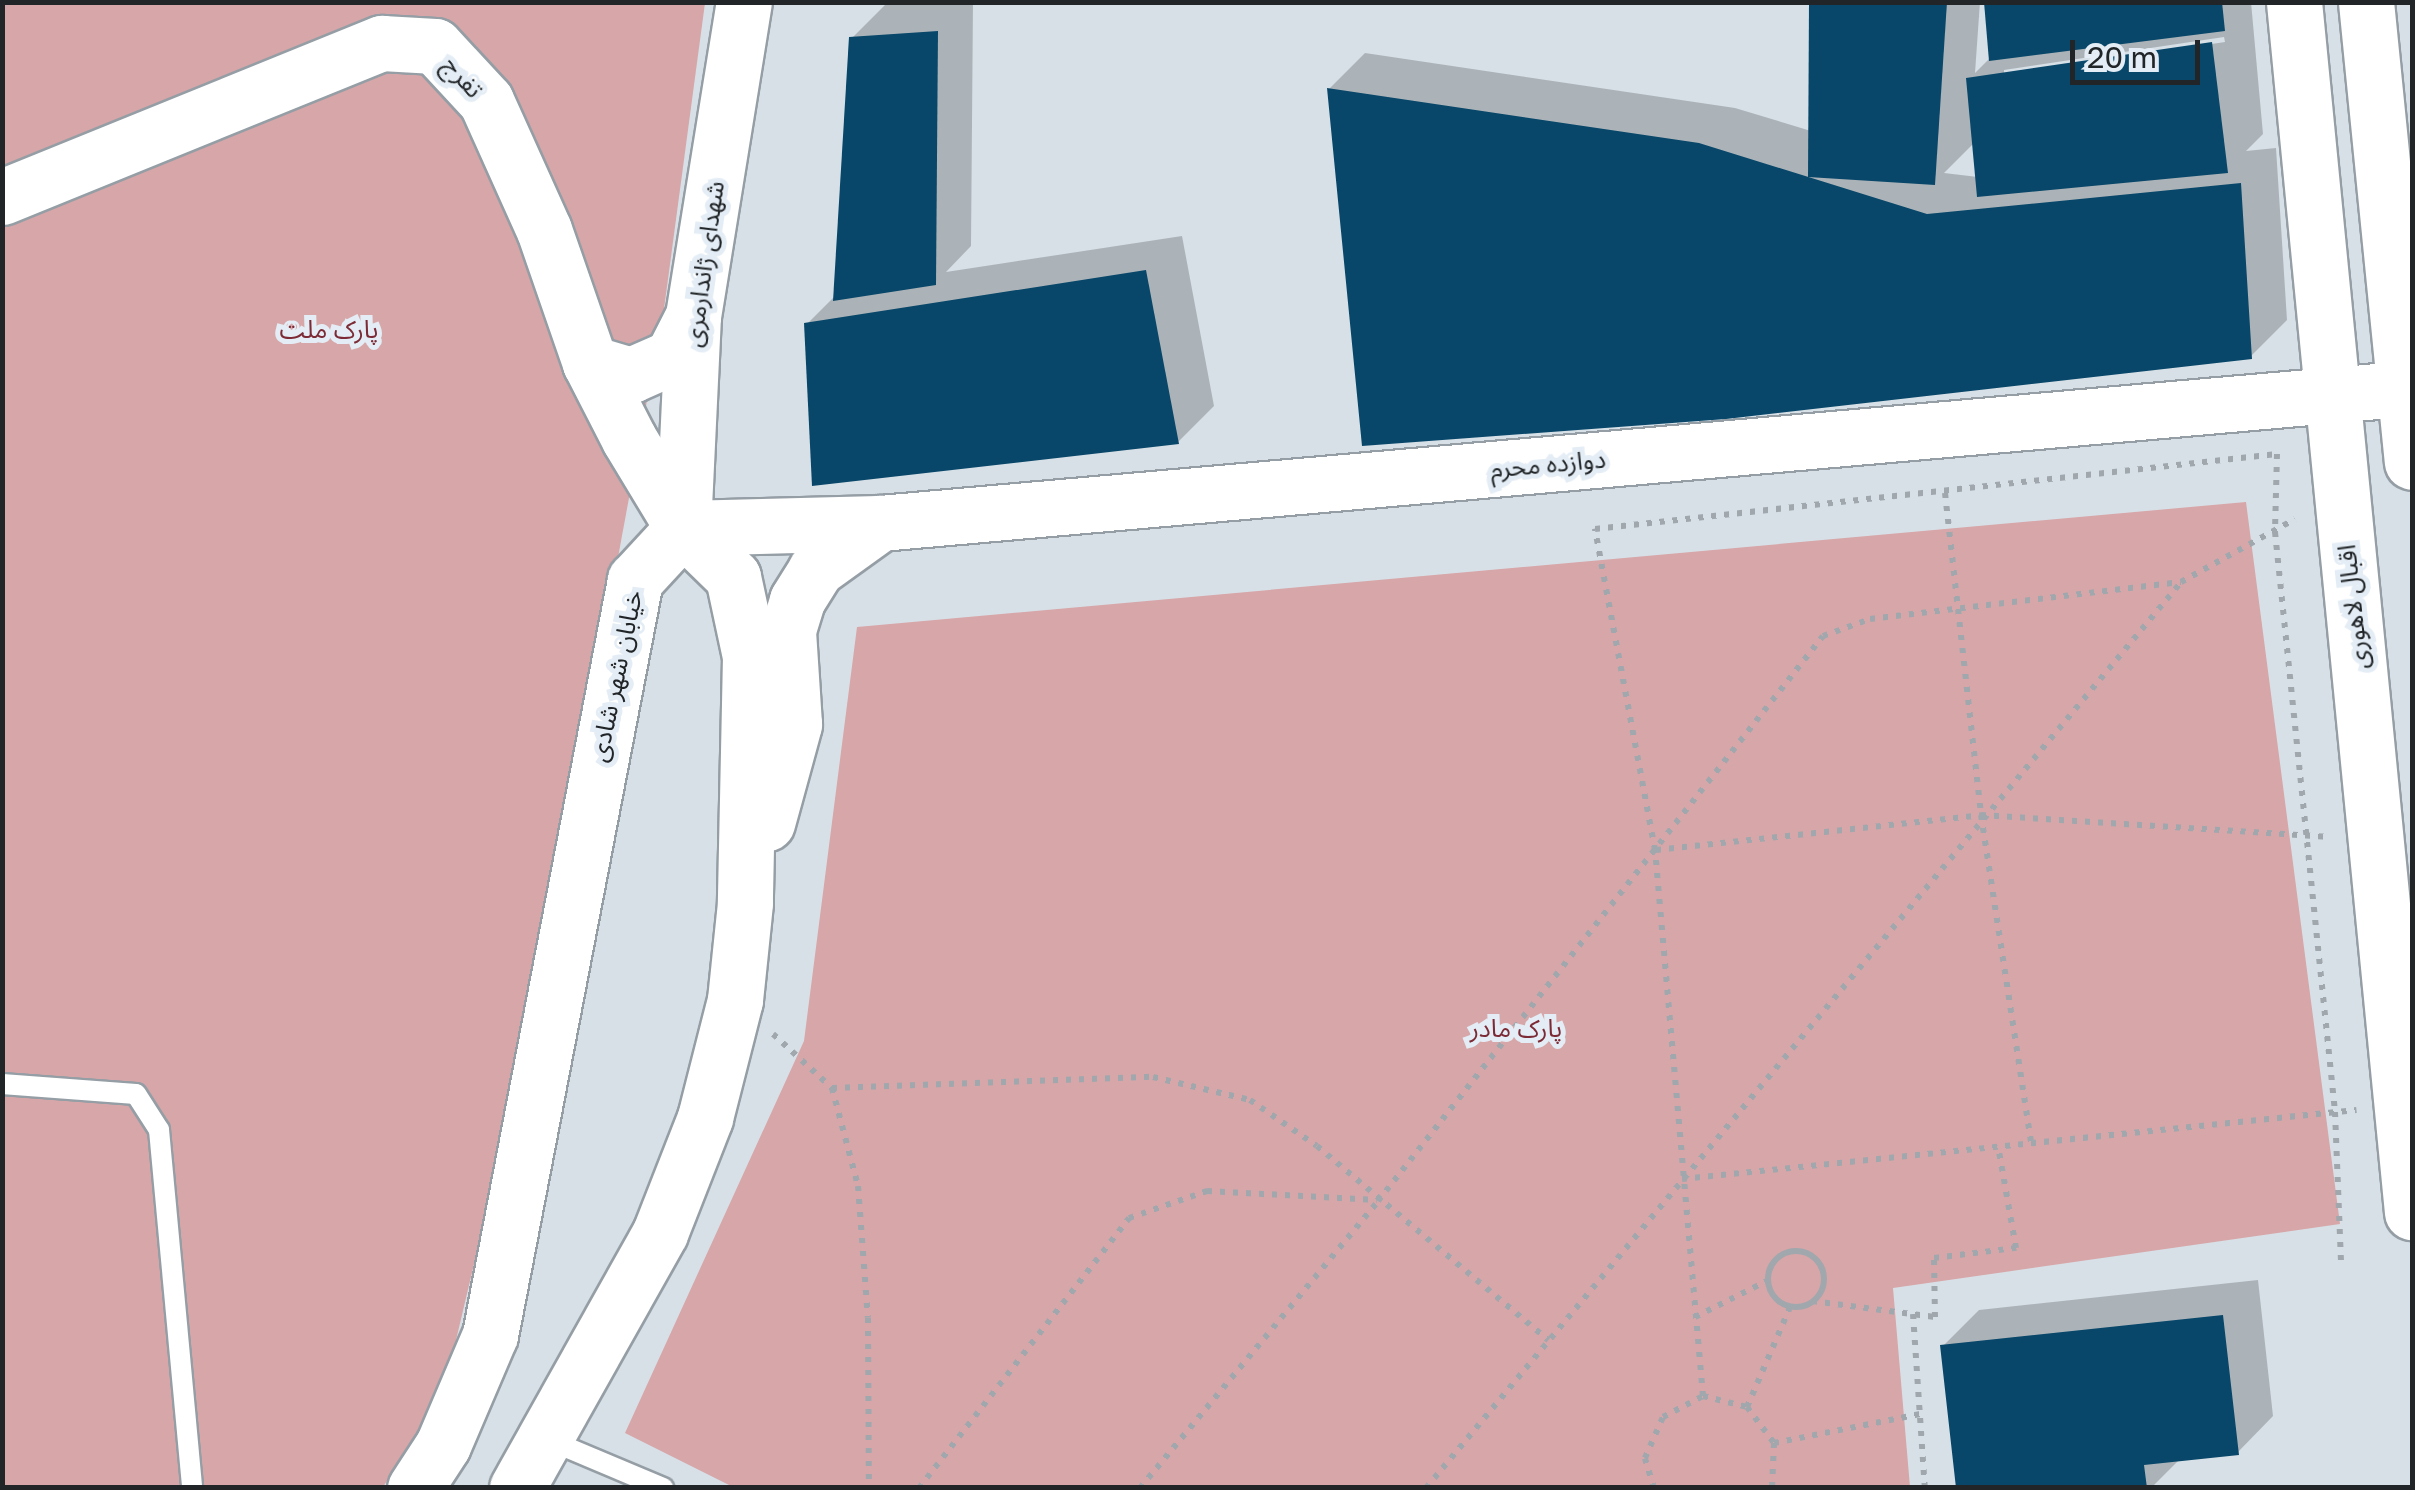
<!DOCTYPE html>
<meta charset="utf-8">
<style>
body{margin:0}
#map{position:relative;width:2415px;height:1490px;overflow:hidden;background:#d7e0e7;font-family:"Golos Text","Noto Sans Arabic",sans-serif}
div>[style]{position:absolute}
.green>*{inset:0;background:#d7a6a8}
.shadow>*{inset:0;background:#0003}
.building>*{inset:0;background:#084769}
.path>*{height:6px;margin-top:-3px;transform-origin:0;background:repeating-linear-gradient(90deg,#a0a7ad 0 5px,transparent 0 13px)}
.path>.ring{margin:-3px;padding:0;box-sizing:content-box;background:none;border:6px solid #a0a7ad;border-radius:50%}
.roads{filter:drop-shadow(2px 0 #959ea5) drop-shadow(-2px 0 #959ea5) drop-shadow(0 2px #959ea5) drop-shadow(0 -2px #959ea5)}
.lane>*{height:20px;margin:-10px;padding:0 10px;transform-origin:10px;border-radius:10px;background:#fff}
.secondary>*{height:55px;margin:-27.5px;padding:0 27.5px;transform-origin:27.5px;border-radius:27.5px;background:#fff}
span{translate:-50% -50%;white-space:nowrap;text-align:center;line-height:1.15;-webkit-text-stroke:10px #e4edf5;paint-order:stroke}
.street-label{font-size:25px;color:#212528}
.park-label{font-size:25px;color:#7c2b36}
.frame{position:absolute;inset:0;border:5px solid #212528;pointer-events:none}
.scale{position:absolute;left:2070px;top:40px;width:130px;height:45px;box-sizing:border-box;border:5px solid #212528;border-top:0;padding-left:12px;font-size:30px;line-height:35px;white-space:nowrap;color:#212528;-webkit-text-stroke:8px #e4edf5;paint-order:stroke}
</style>
<div id="map">
<div class="green">
<i style="clip-path:polygon(3px 3px,705px 3px,664px 309px,534px 1011px,443px 1395px,383px 1487px,3px 1488px)"></i>
<i style="clip-path:polygon(2246px 502px,2340px 1224px,1893px 1288px,1910px 1487px,735px 1488px,625px 1433px,804px 1041px,857px 627px)"></i>
</div>
<div class="shadow">
<i style="clip-path:polygon(888px 2px,973px 2px,971px 246px,946px 272px,1182px 236px,1214px 406px,1178px 442px,807px 324px,836px 295px,852px 38px)"></i>
<i style="clip-path:polygon(evenodd,1812px 2px,1980px 2px,1975px 73px,1991px 57px,1986px 2px,2251px 2px,2263px 134px,2246px 151px,2276px 148px,2287px 320px,2251px 356px,1329px 89px,1365px 53px,1735px 108px,1811px 131px,1812px 2px,2224px 37px,2225px 42px,2004px 75px,2004px 70px,2224px 37px,1812px 2px,1975px 142px,1978px 177px,1944px 173px,1975px 142px)"></i>
<i style="clip-path:polygon(2258px 1280px,2273px 1416px,2238px 1452px,2180px 1459px,2151px 1488px,1958px 1488px,1943px 1346px,1979px 1310px)"></i>
</div>
<div class="building">
<i style="clip-path:polygon(1809px 2px,1947px 2px,1935px 185px,1808px 177px)"></i>
<i style="clip-path:polygon(1984px 2px,2222px 2px,2225px 31px,1989px 61px)"></i>
<i style="clip-path:polygon(938px 31px,936px 285px,833px 301px,849px 37px)"></i>
<i style="clip-path:polygon(2212px 42px,2228px 173px,1977px 197px,1966px 78px)"></i>
<i style="clip-path:polygon(1327px 88px,1699px 143px,1927px 214px,2241px 183px,2252px 359px,1726px 419px,1362px 446px)"></i>
<i style="clip-path:polygon(1146px 270px,1179px 444px,812px 486px,804px 323px)"></i>
<i style="clip-path:polygon(2223px 1315px,2239px 1455px,2144px 1465px,2147px 1488px,1956px 1488px,1940px 1345px)"></i>
</div>
<div class="path">
<i style="left:1945px;top:493px;width:324px;rotate:83.6deg"></i>
<i style="left:1981px;top:815px;width:332px;rotate:81.3deg"></i>
<i style="left:1656px;top:850px;width:327px;rotate:-6.1deg"></i>
<i style="left:1981px;top:815px;width:346px;rotate:3.6deg"></i>
<i style="left:773px;top:1034px;width:80px;rotate:42.5deg"></i>
<i style="left:832px;top:1088px;width:101px;rotate:75.1deg"></i>
<i style="left:858px;top:1186px;width:132px;rotate:85.7deg"></i>
<i style="left:868px;top:1318px;width:170px;rotate:89.7deg"></i>
<i style="left:832px;top:1088px;width:321px;rotate:-2deg"></i>
<i style="left:1153px;top:1077px;width:100px;rotate:13.3deg"></i>
<i style="left:1250px;top:1100px;width:81px;rotate:34.5deg"></i>
<i style="left:1317px;top:1146px;width:302px;rotate:40deg"></i>
<i style="left:1682px;top:1179px;width:678px;rotate:-5.85deg"></i>
<i class="ring" style="left:1768px;top:1251px;width:50px;height:50px"></i>
<i style="left:1812px;top:1301px;width:124px;rotate:7.4deg"></i>
<i style="left:1935px;top:1317px;width:59px;rotate:-91deg"></i>
<i style="left:1934px;top:1258px;width:83px;rotate:-7deg"></i>
<i style="left:2016px;top:1248px;width:104px;rotate:-100deg"></i>
<i style="left:1913px;top:1314px;width:174px;rotate:86.1deg"></i>
<i style="left:1695px;top:1317px;width:80px;rotate:-26.6deg"></i>
<i style="left:1703px;top:1396px;width:548px;rotate:-95.02deg"></i>
<i style="left:1655px;top:850px;width:327px;rotate:-100.6deg"></i>
<i style="left:1595px;top:529px;width:686px;rotate:-6.28deg"></i>
<i style="left:2277px;top:454px;width:78px;rotate:91.5deg"></i>
<i style="left:2275px;top:532px;width:583px;rotate:84.09deg"></i>
<i style="left:2335px;top:1112px;width:150px;rotate:87.7deg"></i>
<i style="left:1747px;top:1407px;width:111px;rotate:-66.7deg"></i>
<i style="left:1774px;top:1443px;width:149px;rotate:-11.2deg"></i>
<i style="left:919px;top:1488px;width:342px;rotate:-52.1deg"></i>
<i style="left:1129px;top:1218px;width:83px;rotate:-19.1deg"></i>
<i style="left:1207px;top:1191px;width:170px;rotate:3deg"></i>
<i style="left:1140px;top:1488px;width:373px;rotate:-50.3deg"></i>
<i style="left:1378px;top:1201px;width:719px;rotate:-51.78deg"></i>
<i style="left:1823px;top:636px;width:50px;rotate:-19.9deg"></i>
<i style="left:1870px;top:619px;width:313px;rotate:-6.8deg"></i>
<i style="left:1426px;top:1488px;width:1179px;rotate:-50.19deg"></i>
<i style="left:2181px;top:582px;width:130px;rotate:-28.9deg"></i>
<i style="left:1654px;top:1488px;width:31px;rotate:-107deg"></i>
<i style="left:1645px;top:1458px;width:45px;rotate:-66.3deg"></i>
<i style="left:1663px;top:1417px;width:45px;rotate:-27.7deg"></i>
<i style="left:1703px;top:1396px;width:45px;rotate:14deg"></i>
<i style="left:1747px;top:1407px;width:45px;rotate:53.1deg"></i>
<i style="left:1774px;top:1443px;width:45px;rotate:92.5deg"></i>
</div>
<div class="roads">
<div class="lane">
<i style="left:2px;top:1084px;width:134px;rotate:4.3deg"></i>
<i style="left:136px;top:1094px;width:43px;rotate:57.4deg"></i>
<i style="left:159px;top:1130px;width:360px;rotate:84.7deg"></i>
<i style="left:549px;top:1440px;width:124px;rotate:22.8deg"></i>
</div>
<div class="secondary">
<i style="left:2294px;top:2px;width:1216px;rotate:84.43deg"></i>
<i style="left:2366px;top:2px;width:462px;rotate:84.3deg"></i>
<i style="left:2px;top:197px;width:410px;rotate:-22.1deg"></i>
<i style="left:382px;top:43px;width:53px;rotate:3.2deg"></i>
<i style="left:435px;top:46px;width:75px;rotate:47.2deg"></i>
<i style="left:486px;top:101px;width:141px;rotate:65.8deg"></i>
<i style="left:544px;top:230px;width:141px;rotate:70.9deg"></i>
<i style="left:590px;top:363px;width:85px;rotate:62.8deg"></i>
<i style="left:629px;top:439px;width:104px;rotate:58.8deg"></i>
<i style="left:683px;top:528px;width:70px;rotate:44.4deg"></i>
<i style="left:733px;top:577px;width:81px;rotate:77.9deg"></i>
<i style="left:750px;top:656px;width:247px;rotate:91.2deg"></i>
<i style="left:745px;top:903px;width:98px;rotate:95.9deg"></i>
<i style="left:735px;top:1000px;width:122px;rotate:104.3deg"></i>
<i style="left:705px;top:1118px;width:123px;rotate:111.4deg"></i>
<i style="left:660px;top:1233px;width:292px;rotate:119.3deg"></i>
<i style="left:590px;top:363px;width:43px;rotate:16.3deg"></i>
<i style="left:631px;top:375px;width:45px;rotate:-23.7deg"></i>
<i style="left:672px;top:357px;width:46px;rotate:-62.9deg"></i>
<i style="left:683px;top:528px;width:197px;rotate:-1.5deg"></i>
<i style="left:880px;top:523px;width:1538px;rotate:-5.04deg"></i>
<i style="left:683px;top:528px;width:212px;rotate:-87.3deg"></i>
<i style="left:693px;top:316px;width:318px;rotate:-80.8deg"></i>
<i style="left:767px;top:823px;width:103px;rotate:-74.7deg"></i>
<i style="left:794px;top:724px;width:94px;rotate:-93.7deg"></i>
<i style="left:788px;top:630px;width:31px;rotate:-73deg"></i>
<i style="left:797px;top:600px;width:36px;rotate:-58deg"></i>
<i style="left:816px;top:569px;width:79px;rotate:-35.7deg"></i>
<i style="left:415px;top:1488px;width:51px;rotate:-56.9deg"></i>
<i style="left:443px;top:1445px;width:120px;rotate:-66.9deg"></i>
<i style="left:490px;top:1335px;width:769px;rotate:-79.13deg"></i>
<i style="left:635px;top:580px;width:71px;rotate:-47.3deg"></i>
</div>
</div>
<div class="street-label">
<span style="left:463px;top:77px;rotate:48deg">تفرج</span>
<span style="left:704px;top:264px;rotate:-82deg">شهدای ژاندارمری</span>
<span style="left:1548px;top:464px;rotate:-5deg">دوازده محرم</span>
<span style="left:2353px;top:607px;rotate:-96deg">اقبال لاهوری</span>
<span style="left:616px;top:676px;rotate:-78deg">خیابان شهر شادی</span>
</div>
<div class="park-label">
<span style="left:329px;top:329px">پارک ملت</span>
<span style="left:1516px;top:1028px">پارک مادر</span>
</div>
<div class="frame"></div>
<div class="scale">20 m</div>
</div>
